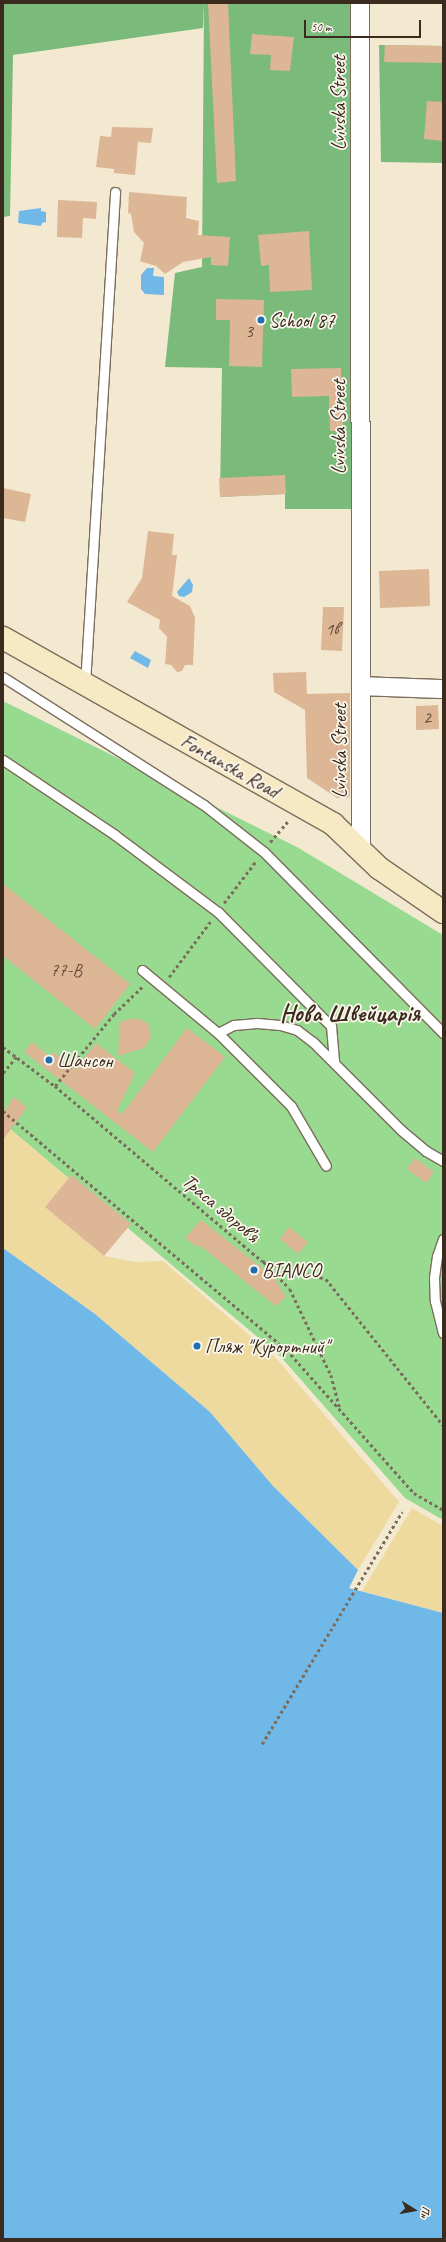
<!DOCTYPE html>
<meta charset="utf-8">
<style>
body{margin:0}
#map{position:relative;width:446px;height:2242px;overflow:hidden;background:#f3e9d1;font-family:Caveat,sans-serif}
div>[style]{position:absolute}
.green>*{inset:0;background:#99da91}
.forest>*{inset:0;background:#7aba7b}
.sand>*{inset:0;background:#eeda9e}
.water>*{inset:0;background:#70b8e8}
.building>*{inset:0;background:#ddb696}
.path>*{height:2.5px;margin-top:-1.25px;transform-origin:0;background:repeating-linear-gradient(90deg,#7b6d5d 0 3px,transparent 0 6px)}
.roads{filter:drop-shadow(1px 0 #7b6d5d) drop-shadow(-1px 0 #7b6d5d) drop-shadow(0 1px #7b6d5d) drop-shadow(0 -1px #7b6d5d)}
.lane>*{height:9px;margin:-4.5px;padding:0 4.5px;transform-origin:4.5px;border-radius:4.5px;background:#fff}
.street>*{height:18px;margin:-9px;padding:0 9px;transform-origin:9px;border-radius:9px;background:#fff}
.secondary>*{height:22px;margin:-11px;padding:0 11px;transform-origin:11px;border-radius:11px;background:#f7e9c3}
.dots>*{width:11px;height:11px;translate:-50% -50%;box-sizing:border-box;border:2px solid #fbf7ec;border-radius:50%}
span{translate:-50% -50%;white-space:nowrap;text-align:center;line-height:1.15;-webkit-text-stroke:3.5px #fbf7ec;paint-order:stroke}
.number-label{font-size:18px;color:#644d3c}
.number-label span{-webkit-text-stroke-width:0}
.street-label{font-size:20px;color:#3b2a1e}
.poi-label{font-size:20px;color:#3b2a1e}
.left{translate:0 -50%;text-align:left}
.district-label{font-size:24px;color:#3b2a1e;font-weight:700}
.frame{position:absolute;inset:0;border:4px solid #3b2a1e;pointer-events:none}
.north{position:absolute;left:394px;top:2190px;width:40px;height:40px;-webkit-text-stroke:3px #fbf7ec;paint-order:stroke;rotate:101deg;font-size:11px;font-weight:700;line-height:16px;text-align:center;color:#3b2a1e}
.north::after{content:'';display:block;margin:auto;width:14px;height:18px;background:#3b2a1e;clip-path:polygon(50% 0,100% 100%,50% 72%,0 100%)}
.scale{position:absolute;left:304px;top:20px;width:117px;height:18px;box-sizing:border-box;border:2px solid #3b2a1e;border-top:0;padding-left:5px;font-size:12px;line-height:14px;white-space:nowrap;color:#3b2a1e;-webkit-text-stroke:3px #fbf7ec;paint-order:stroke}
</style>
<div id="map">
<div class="green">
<i style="clip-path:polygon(3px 701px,297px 847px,443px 935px,443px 1520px,405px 1498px,280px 1356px,3px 1123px)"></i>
</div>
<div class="forest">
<i style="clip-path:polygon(3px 3px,204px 3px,203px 28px,13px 55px,10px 216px,3px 217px)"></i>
<i style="clip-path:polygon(204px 3px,350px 3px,353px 217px,351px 509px,285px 509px,285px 494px,220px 497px,222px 368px,165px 367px,175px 273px,202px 267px)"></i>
<i style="clip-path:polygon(379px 45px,443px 46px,443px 163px,381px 162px)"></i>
</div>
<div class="sand">
<i style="clip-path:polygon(3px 1123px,68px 1178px,45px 1207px,104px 1256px,136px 1262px,163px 1261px,277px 1359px,399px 1502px,358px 1570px,273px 1486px,210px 1412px,95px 1314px,3px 1248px)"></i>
<i style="clip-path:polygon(412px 1508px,443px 1526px,443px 1613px,362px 1591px)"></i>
</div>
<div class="water">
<i style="clip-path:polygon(41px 208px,41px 211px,46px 212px,46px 222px,42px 223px,41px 226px,18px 223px,19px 211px)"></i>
<i style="clip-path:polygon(147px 268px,154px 268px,153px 276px,164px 277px,164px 295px,145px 294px,141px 289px,141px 275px)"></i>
<i style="clip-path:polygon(189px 578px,193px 585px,192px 592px,184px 597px,179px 596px,177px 592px)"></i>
<i style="clip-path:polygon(135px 651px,151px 660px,148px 668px,130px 658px)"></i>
<i style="clip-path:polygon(3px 1248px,95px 1314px,210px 1412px,273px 1486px,358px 1570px,349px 1588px,443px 1613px,443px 2239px,3px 2239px)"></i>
</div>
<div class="building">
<i style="clip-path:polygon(208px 3px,228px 3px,236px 181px,217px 183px)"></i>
<i style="clip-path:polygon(252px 34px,294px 37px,290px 71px,270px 70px,271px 55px,250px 54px)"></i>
<i style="clip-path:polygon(385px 45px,443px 46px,443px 63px,384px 62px)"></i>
<i style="clip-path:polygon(427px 101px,443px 102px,443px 141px,424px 139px)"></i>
<i style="clip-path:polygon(112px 127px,153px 128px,151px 143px,138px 142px,135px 175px,114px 173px,114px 169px,96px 167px,100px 136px,111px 137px)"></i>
<i style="clip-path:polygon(129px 192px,187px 197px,186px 218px,199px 221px,198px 235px,230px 237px,228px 266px,211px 265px,211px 257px,183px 262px,165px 274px,156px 266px,140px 261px,144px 243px,134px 232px,131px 214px,128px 213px)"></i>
<i style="clip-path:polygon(58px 200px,97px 202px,96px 219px,83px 218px,82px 238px,57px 237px)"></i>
<i style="clip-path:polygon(309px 231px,312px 290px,270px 292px,269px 265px,261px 266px,258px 235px)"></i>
<i style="clip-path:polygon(216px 299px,264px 300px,262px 367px,229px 366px,230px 320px,216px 320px)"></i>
<i style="clip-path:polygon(341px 368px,343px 431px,330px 431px,329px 396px,292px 397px,291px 369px)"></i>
<i style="clip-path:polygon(285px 475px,286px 494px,220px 497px,219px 478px)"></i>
<i style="clip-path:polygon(3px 488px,31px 494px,25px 522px,3px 518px)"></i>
<i style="clip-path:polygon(148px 531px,174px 534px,172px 555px,177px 555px,172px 596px,190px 606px,195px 618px,193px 665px,185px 665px,182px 671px,177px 672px,171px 665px,165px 664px,167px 637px,159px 628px,160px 620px,127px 602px,142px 578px)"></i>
<i style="clip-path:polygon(429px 569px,430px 606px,380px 608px,379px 571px)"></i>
<i style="clip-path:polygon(323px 607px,344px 607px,342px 651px,321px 650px)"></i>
<i style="clip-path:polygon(306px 672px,307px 694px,350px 693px,350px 795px,348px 798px,337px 798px,307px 778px,305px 710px,274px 692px,273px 673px)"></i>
<i style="clip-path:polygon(438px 705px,439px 729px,416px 730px,416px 706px)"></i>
<i style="clip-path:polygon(3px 884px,130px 984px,95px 1029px,3px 956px)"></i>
<i style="clip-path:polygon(133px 1018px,145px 1021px,149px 1026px,151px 1038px,144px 1048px,118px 1056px,120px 1022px)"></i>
<i style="clip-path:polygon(187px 1028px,225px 1057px,153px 1152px,24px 1052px,32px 1042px,50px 1057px,54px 1052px,75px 1070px,96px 1043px,135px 1073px,117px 1111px,122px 1114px)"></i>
<i style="clip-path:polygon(14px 1097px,27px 1107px,3px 1140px,3px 1113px)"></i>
<i style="clip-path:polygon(415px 1158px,434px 1172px,426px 1183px,407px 1169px)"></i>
<i style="clip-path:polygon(71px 1175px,131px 1224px,104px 1256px,45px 1207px)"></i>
<i style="clip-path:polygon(201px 1220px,274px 1277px,286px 1297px,276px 1306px,199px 1245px,197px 1247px,185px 1238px)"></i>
<i style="clip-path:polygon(289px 1227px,308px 1242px,298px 1254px,280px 1239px)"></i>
</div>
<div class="path">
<i style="left:270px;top:842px;width:28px;rotate:-49deg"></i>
<i style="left:224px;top:903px;width:53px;rotate:-52.7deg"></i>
<i style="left:169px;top:977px;width:69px;rotate:-53.3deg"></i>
<i style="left:3px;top:1047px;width:65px;rotate:36.9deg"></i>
<i style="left:55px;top:1086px;width:271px;rotate:40.2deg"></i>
<i style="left:262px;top:1261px;width:66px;rotate:15.7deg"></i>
<i style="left:326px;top:1279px;width:187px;rotate:51.3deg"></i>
<i style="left:3px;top:1073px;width:21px;rotate:-51deg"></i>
<i style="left:55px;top:1086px;width:93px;rotate:-50.7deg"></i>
<i style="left:114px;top:1014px;width:40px;rotate:-44deg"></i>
<i style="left:3px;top:1111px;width:371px;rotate:40.1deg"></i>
<i style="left:287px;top:1350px;width:191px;rotate:48.4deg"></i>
<i style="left:414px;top:1493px;width:34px;rotate:30deg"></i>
<i style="left:264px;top:1262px;width:37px;rotate:46deg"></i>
<i style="left:290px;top:1289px;width:95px;rotate:64.5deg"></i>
<i style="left:331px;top:1375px;width:34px;rotate:75deg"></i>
<i style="left:262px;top:1744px;width:271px;rotate:-58.9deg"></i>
</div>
<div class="roads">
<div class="lane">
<i style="left:3px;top:677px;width:238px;rotate:32.5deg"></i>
<i style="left:204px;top:805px;width:76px;rotate:38.1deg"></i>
<i style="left:264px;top:852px;width:255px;rotate:45.3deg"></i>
<i style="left:85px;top:684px;width:493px;rotate:-86.5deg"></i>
<i style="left:3px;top:760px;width:135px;rotate:33.8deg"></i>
<i style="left:115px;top:835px;width:129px;rotate:36.8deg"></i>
<i style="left:218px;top:912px;width:161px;rotate:45.3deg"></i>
<i style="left:331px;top:1026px;width:36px;rotate:85deg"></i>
<i style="left:142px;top:970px;width:99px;rotate:39.7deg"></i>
<i style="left:218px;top:1033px;width:18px;rotate:-27deg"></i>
<i style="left:234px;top:1025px;width:23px;rotate:-5deg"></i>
<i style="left:257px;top:1023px;width:23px;rotate:5deg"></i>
<i style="left:280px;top:1025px;width:18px;rotate:16deg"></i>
<i style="left:297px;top:1030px;width:20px;rotate:37deg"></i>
<i style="left:313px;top:1042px;width:124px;rotate:45deg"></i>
<i style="left:401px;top:1130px;width:33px;rotate:40deg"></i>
<i style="left:426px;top:1151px;width:20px;rotate:30deg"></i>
<i style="left:218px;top:1033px;width:103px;rotate:45deg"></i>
<i style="left:291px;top:1106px;width:69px;rotate:59.7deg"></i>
<i style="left:443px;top:1239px;width:18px;rotate:109deg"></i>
<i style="left:437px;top:1256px;width:22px;rotate:98deg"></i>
<i style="left:434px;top:1278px;width:23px;rotate:88deg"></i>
<i style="left:435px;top:1301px;width:33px;rotate:76deg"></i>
</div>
<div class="street">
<i style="left:360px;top:3px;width:848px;rotate:89.93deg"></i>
<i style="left:361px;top:686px;width:82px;rotate:2.1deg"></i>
</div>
<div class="secondary">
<i style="left:3px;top:638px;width:379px;rotate:29.4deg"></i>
<i style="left:333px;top:824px;width:64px;rotate:43.7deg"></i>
<i style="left:379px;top:868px;width:78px;rotate:34.5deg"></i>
</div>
</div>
<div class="dots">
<i style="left:261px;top:320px;background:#1f6fb2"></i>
<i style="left:49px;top:1060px;background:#1f6fb2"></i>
<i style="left:254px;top:1270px;background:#1f6fb2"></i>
<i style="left:197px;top:1346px;background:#1f6fb2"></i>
</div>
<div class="number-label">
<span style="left:249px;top:331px">3</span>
<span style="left:332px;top:629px">1в</span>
<span style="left:427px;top:717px">2</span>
<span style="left:66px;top:970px">77-В</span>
</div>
<div class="street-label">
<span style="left:338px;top:103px;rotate:-90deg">Lvivska Street</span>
<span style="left:338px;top:427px;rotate:-90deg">Lvivska Street</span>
<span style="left:339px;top:751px;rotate:-90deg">Lvivska Street</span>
<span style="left:230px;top:766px;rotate:29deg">Fontanska Road</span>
<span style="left:221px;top:1208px;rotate:40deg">Траса здоров’я</span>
</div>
<div class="poi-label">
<span class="left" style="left:269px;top:320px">School 87</span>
<span class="left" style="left:57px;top:1060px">Шансон</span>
<span class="left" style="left:262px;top:1270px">BIANCO</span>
<span class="left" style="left:205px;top:1346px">Пляж "Курортний"</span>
</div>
<div class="district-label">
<span style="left:350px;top:1014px">Нова Швейцарія</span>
</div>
<div class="frame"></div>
<div class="north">Пн</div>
<div class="scale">50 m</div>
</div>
